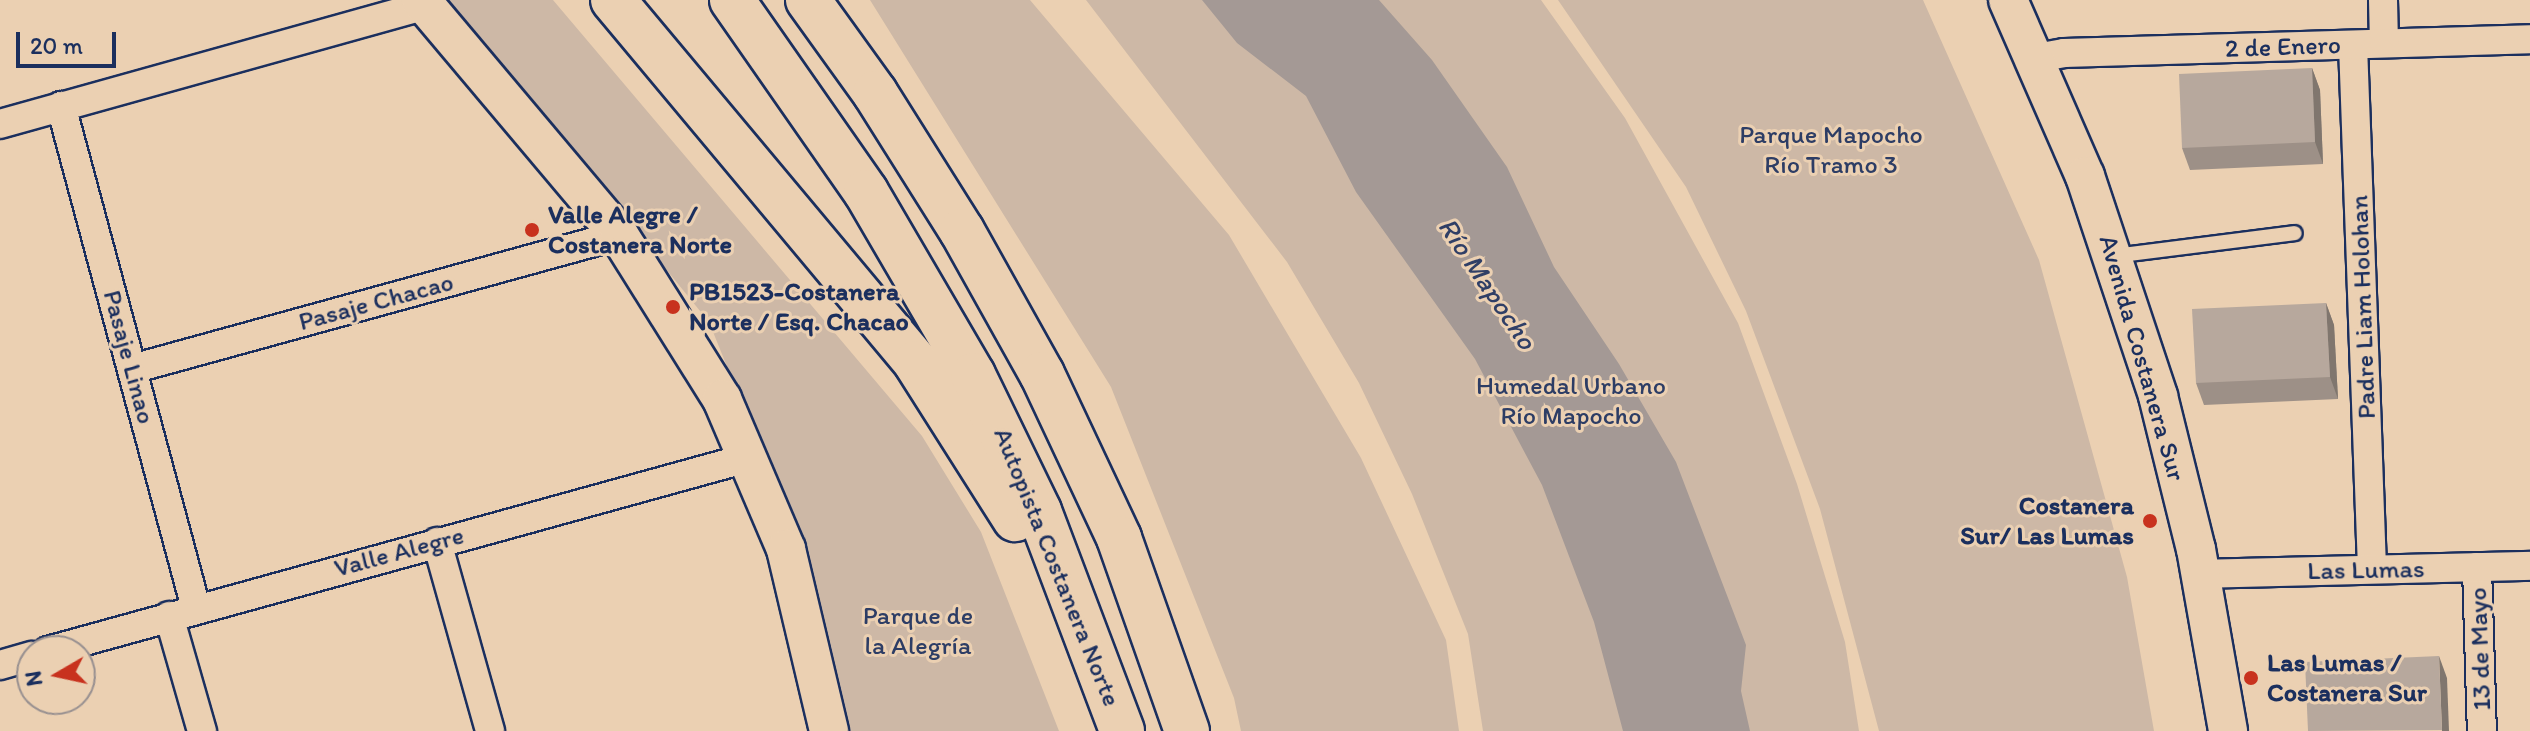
<!DOCTYPE html>
<meta charset="utf-8">
<style>
body{margin:0}
#map{position:relative;width:2530px;height:731px;overflow:hidden;background:#ebd0b2;font-family:Itim,sans-serif}
div>[style]{position:absolute}
.green>*{inset:0;background:#cdb8a6}
.water>*{inset:0;background:#a49995}
.roads{filter:drop-shadow(2px 0 #1b2f5e) drop-shadow(-2px 0 #1b2f5e) drop-shadow(0 2px #1b2f5e) drop-shadow(0 -2px #1b2f5e)}
.lane>*{height:14px;margin:-7px;padding:0 7px;transform-origin:7px;border-radius:7px;background:#ebd0b2}
.street>*{height:28px;margin:-14px;padding:0 14px;transform-origin:14px;border-radius:14px;background:#ebd0b2}
.secondary>*{height:38px;margin:-19px;padding:0 19px;transform-origin:19px;border-radius:19px;background:#ebd0b2}
.highway>*{height:44px;margin:-22px;padding:0 22px;transform-origin:22px;border-radius:22px;background:#ebd0b2}
.wall>*{inset:0;background:#9d9087}
.shaded-wall>*{inset:0;background:#80766e}
.building>*{inset:0;background:#b7a89d}
.dots>*{width:22px;height:22px;translate:-50% -50%;box-sizing:border-box;border:4px solid #ebd0b2;border-radius:50%}
span{translate:-50% -50%;white-space:nowrap;text-align:center;line-height:1.15;-webkit-text-stroke:6px #ebd0b2;paint-order:stroke}
.street-label{font-size:26px;color:#1b2f5e}
.park-label{font-size:26px;color:#2d3d65}
.poi-label{font-size:26px;color:#1b2f5e;font-weight:700}
.left{translate:0 -50%;text-align:left}
.right{translate:-100% -50%;text-align:right}
.water-label{font-size:28px;color:#303f66;font-style:italic}
.north{position:absolute;left:16px;top:635px;width:80px;height:80px;box-sizing:border-box;background:#ebd0b2;border:2px solid #989090;border-radius:50%;rotate:261deg;font-size:22px;font-weight:700;line-height:32px;text-align:center;color:#1b2f5e}
.north::after{content:'';display:block;margin:auto;width:28px;height:36px;background:#c8321e;clip-path:polygon(50% 0,100% 100%,50% 72%,0 100%)}
.scale{position:absolute;left:16px;top:32px;width:100px;height:36px;box-sizing:border-box;border:4px solid #1b2f5e;border-top:0;padding-left:10px;font-size:24px;line-height:28px;white-space:nowrap;color:#1b2f5e;-webkit-text-stroke:6px #ebd0b2;paint-order:stroke}
</style>
<div id="map">
<div class="green">
<i style="clip-path:polygon(440px 0,553px 0,922px 436px,981px 532px,1059px 731px,840px 731px,804px 557px,709px 322px,508px 75px)"></i>
<i style="clip-path:polygon(870px 0,1030px 0,1229px 235px,1361px 458px,1446px 640px,1459px 731px,1241px 731px,1234px 698px,1111px 387px)"></i>
<i style="clip-path:polygon(1086px 0,1541px 0,1625px 118px,1738px 323px,1797px 484px,1845px 642px,1859px 731px,1483px 731px,1468px 634px,1412px 494px,1359px 383px,1287px 262px)"></i>
<i style="clip-path:polygon(1558px 0,1923px 0,2039px 260px,2127px 577px,2154px 731px,1879px 731px,1820px 509px,1746px 311px,1686px 187px)"></i>
</div>
<div class="water">
<i style="clip-path:polygon(1202px 0,1379px 0,1432px 60px,1507px 167px,1554px 267px,1619px 364px,1676px 462px,1746px 645px,1741px 691px,1750px 731px,1623px 731px,1594px 622px,1542px 485px,1475px 359px,1356px 192px,1306px 96px,1237px 43px)"></i>
</div>
<div class="roads">
<div class="lane">
<i style="left:2114px;top:256px;width:182px;rotate:-7.2deg"></i>
</div>
<div class="street">
<i style="left:2383px;top:0;width:43px;rotate:88.7deg"></i>
<i style="left:2353px;top:45px;width:524px;rotate:87.92deg"></i>
<i style="left:2036px;top:58px;width:28px;rotate:-10deg"></i>
<i style="left:2064px;top:53px;width:466px;rotate:-1.7deg"></i>
<i style="left:61px;top:106px;width:520px;rotate:74.95deg"></i>
<i style="left:0;top:124px;width:441px;rotate:-15.6deg"></i>
<i style="left:132px;top:369px;width:505px;rotate:-15.38deg"></i>
<i style="left:437px;top:542px;width:196px;rotate:74.3deg"></i>
<i style="left:2477px;top:567px;width:164px;rotate:88.3deg"></i>
<i style="left:2201px;top:574px;width:329px;rotate:-1.4deg"></i>
<i style="left:169px;top:616px;width:120px;rotate:74deg"></i>
<i style="left:48px;top:651px;width:729px;rotate:-15.43deg"></i>
<i style="left:0;top:665px;width:33px;rotate:-16deg"></i>
</div>
<div class="secondary">
<i style="left:421px;top:0;width:307px;rotate:49.9deg"></i>
<i style="left:619px;top:235px;width:194px;rotate:57.9deg"></i>
<i style="left:722px;top:399px;width:163px;rotate:66.9deg"></i>
<i style="left:786px;top:549px;width:187px;rotate:76.7deg"></i>
<i style="left:2008px;top:0;width:192px;rotate:66.4deg"></i>
<i style="left:2085px;top:176px;width:232px;rotate:71.6deg"></i>
<i style="left:2158px;top:396px;width:158px;rotate:76.1deg"></i>
<i style="left:2196px;top:549px;width:185px;rotate:80deg"></i>
</div>
<div class="highway">
<i style="left:613px;top:0;width:473px;rotate:50.1deg"></i>
<i style="left:916px;top:363px;width:185px;rotate:57.6deg"></i>
<i style="left:732px;top:0;width:234px;rotate:55.1deg"></i>
<i style="left:866px;top:192px;width:212px;rotate:59.7deg"></i>
<i style="left:973px;top:375px;width:151px;rotate:64.1deg"></i>
<i style="left:1039px;top:511px;width:235px;rotate:69.3deg"></i>
<i style="left:808px;top:0;width:115px;rotate:54.2deg"></i>
<i style="left:875px;top:93px;width:163px;rotate:57.8deg"></i>
<i style="left:962px;top:231px;width:164px;rotate:60.8deg"></i>
<i style="left:1042px;top:374px;width:181px;rotate:64.8deg"></i>
<i style="left:1119px;top:538px;width:205px;rotate:70.6deg"></i>
</div>
</div>
<div class="wall">
<i style="clip-path:polygon(2312px 68px,2320px 90px,2323px 164px,2190px 170px,2182px 148px)"></i>
<i style="clip-path:polygon(2326px 303px,2334px 325px,2338px 399px,2204px 405px,2196px 383px)"></i>
</div>
<div class="shaded-wall">
<i style="clip-path:polygon(2312px 68px,2320px 90px,2323px 164px,2315px 142px)"></i>
<i style="clip-path:polygon(2326px 303px,2334px 325px,2338px 399px,2330px 377px)"></i>
<i style="clip-path:polygon(2439px 656px,2447px 678px,2449px 731px,2442px 731px)"></i>
</div>
<div class="building">
<i style="clip-path:polygon(2312px 68px,2315px 142px,2182px 148px,2179px 74px)"></i>
<i style="clip-path:polygon(2326px 303px,2330px 377px,2196px 383px,2192px 309px)"></i>
<i style="clip-path:polygon(2439px 656px,2442px 730px,2308px 731px,2305px 662px)"></i>
</div>
<div class="dots">
<i style="left:532px;top:230px;background:#c8321e"></i>
<i style="left:673px;top:307px;background:#c8321e"></i>
<i style="left:2150px;top:521px;background:#c8321e"></i>
<i style="left:2251px;top:678px;background:#c8321e"></i>
</div>
<div class="street-label">
<span style="left:2283px;top:47px;rotate:-2deg">2 de Enero</span>
<span style="left:376px;top:302px;rotate:-15deg">Pasaje Chacao</span>
<span style="left:2363px;top:307px;rotate:-92deg">Padre Liam Holohan</span>
<span style="left:129px;top:357px;rotate:75deg">Pasaje Linao</span>
<span style="left:2142px;top:358px;rotate:74deg">Avenida Costanera Sur</span>
<span style="left:399px;top:552px;rotate:-15deg">Valle Alegre</span>
<span style="left:1057px;top:567px;rotate:68deg">Autopista Costanera Norte</span>
<span style="left:2366px;top:570px;rotate:-1deg">Las Lumas</span>
<span style="left:2480px;top:649px;rotate:-92deg">13 de Mayo</span>
</div>
<div class="park-label">
<span style="left:1831px;top:150px">Parque Mapocho<br>Río Tramo 3</span>
<span style="left:1571px;top:401px">Humedal Urbano<br>Río Mapocho</span>
<span style="left:918px;top:631px">Parque de<br>la Alegría</span>
</div>
<div class="poi-label">
<span class="left" style="left:548px;top:230px">Valle Alegre /<br>Costanera Norte</span>
<span class="left" style="left:689px;top:307px">PB1523-Costanera<br>Norte / Esq. Chacao</span>
<span class="right" style="left:2134px;top:521px">Costanera<br>Sur/ Las Lumas</span>
<span class="left" style="left:2267px;top:678px">Las Lumas /<br>Costanera Sur</span>
</div>
<div class="water-label">
<span style="left:1488px;top:283px;rotate:56deg">Río Mapocho</span>
</div>
<div class="north">N</div>
<div class="scale">20 m</div>
</div>
